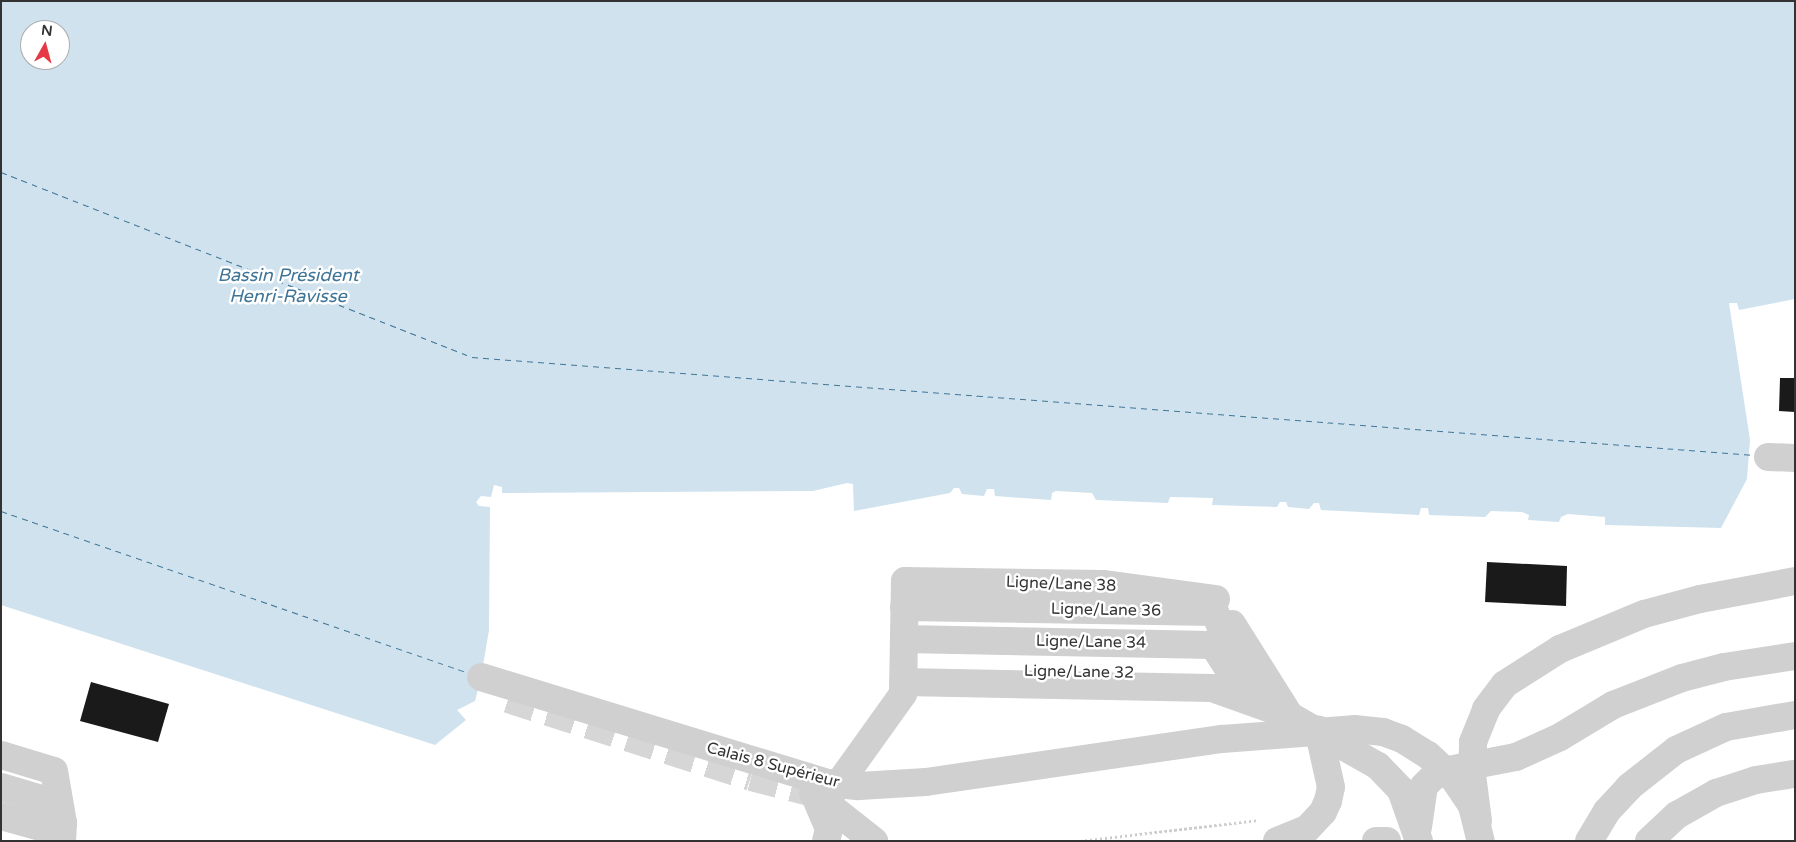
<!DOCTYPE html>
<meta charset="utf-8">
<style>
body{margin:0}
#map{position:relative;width:1796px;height:842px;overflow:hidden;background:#fff;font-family:"Varela Round",sans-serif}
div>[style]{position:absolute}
.water>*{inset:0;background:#cfe2ee}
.ferry>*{height:1px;margin-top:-0.5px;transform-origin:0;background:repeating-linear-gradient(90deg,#3f7597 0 6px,transparent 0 11px)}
.building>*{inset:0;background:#1a1a1a}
.minor-tunnel>*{height:28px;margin-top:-14px;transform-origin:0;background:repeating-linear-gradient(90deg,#d6d6d6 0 28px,transparent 0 42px)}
.path>*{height:3px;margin-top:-1.5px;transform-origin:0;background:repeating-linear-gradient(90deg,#cdcdcd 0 2.5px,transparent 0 5px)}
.minor>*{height:28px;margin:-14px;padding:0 14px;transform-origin:14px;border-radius:14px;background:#d0d0d0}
.minor-bridge>*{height:28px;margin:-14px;padding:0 14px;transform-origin:14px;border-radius:14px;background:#d0d0d0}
span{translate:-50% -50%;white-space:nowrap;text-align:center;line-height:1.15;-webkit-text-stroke:5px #fff;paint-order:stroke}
.street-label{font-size:16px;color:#333}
.water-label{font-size:18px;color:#3f7597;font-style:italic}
.frame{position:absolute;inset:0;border:2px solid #333;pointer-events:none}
.north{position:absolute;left:20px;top:20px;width:50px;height:50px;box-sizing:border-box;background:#fff;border:1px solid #adadad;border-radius:50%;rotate:7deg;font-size:14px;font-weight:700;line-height:20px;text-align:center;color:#333}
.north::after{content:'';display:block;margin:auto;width:18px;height:22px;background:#e63946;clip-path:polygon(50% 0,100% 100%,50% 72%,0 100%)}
</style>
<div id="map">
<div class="water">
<i style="clip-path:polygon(evenodd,1px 1px,1795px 1px,1795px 299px,1739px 310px,1737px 303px,1729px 303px,1750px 440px,1747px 479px,1721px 528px,1605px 525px,1605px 517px,1568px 514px,1561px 517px,1559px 522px,1528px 520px,1529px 515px,1522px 512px,1491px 511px,1485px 517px,1429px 515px,1428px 508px,1421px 508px,1419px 515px,1321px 510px,1319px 503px,1314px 503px,1309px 509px,1288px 507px,1286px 502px,1280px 502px,1277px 507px,1212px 505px,1213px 498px,1170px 497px,1168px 503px,1096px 500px,1092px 493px,1056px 491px,1052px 493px,1051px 500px,995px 496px,994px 489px,987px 489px,984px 496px,962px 494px,959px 488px,954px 488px,950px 493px,854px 511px,853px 484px,847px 483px,813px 491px,502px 493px,502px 487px,494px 485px,491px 497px,481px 496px,476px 502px,479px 506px,490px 507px,489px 630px,481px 677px,475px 701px,457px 710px,466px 720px,435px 745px,1px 605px,1px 1px,30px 30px,60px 30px,60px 60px,30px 60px,30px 30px)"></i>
</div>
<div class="ferry">
<i style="left:1px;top:172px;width:506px;rotate:21.44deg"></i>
<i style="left:472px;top:357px;width:1286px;rotate:4.37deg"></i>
<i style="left:1px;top:511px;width:494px;rotate:19.1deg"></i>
</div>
<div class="building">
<i style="clip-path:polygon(1780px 378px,1795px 378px,1795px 412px,1779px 411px)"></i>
<i style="clip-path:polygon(1487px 562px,1567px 566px,1566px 606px,1485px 602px)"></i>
<i style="clip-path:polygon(91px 682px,169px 704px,158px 742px,80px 721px)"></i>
</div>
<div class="minor-tunnel">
<i style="left:508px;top:699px;width:255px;rotate:17.8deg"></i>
<i style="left:751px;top:777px;width:64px;rotate:14.5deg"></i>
</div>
<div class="path">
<i style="left:1080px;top:841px;width:179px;rotate:-6.7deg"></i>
</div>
<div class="minor">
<i style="left:1768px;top:457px;width:27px;rotate:2deg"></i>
<i style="left:904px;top:607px;width:311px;rotate:0.9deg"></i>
<i style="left:1215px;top:612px;width:93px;rotate:69.8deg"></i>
<i style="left:1232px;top:624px;width:109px;rotate:57.8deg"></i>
<i style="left:904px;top:639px;width:309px;rotate:1.1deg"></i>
<i style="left:1213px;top:645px;width:30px;rotate:57deg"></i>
<i style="left:903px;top:682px;width:309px;rotate:1.1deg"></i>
<i style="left:1212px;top:688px;width:83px;rotate:19.7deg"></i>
<i style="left:1290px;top:716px;width:101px;rotate:29.6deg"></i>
<i style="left:1378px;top:766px;width:33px;rotate:46deg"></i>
<i style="left:1401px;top:790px;width:54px;rotate:70.6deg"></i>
<i style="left:1222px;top:739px;width:132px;rotate:-4.3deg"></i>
<i style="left:1354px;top:729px;width:29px;rotate:6deg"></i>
<i style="left:1383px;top:732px;width:20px;rotate:20deg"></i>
<i style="left:1402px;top:739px;width:31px;rotate:32deg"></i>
<i style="left:1428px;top:755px;width:35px;rotate:43deg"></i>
<i style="left:1454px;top:779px;width:32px;rotate:56deg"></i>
<i style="left:1472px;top:806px;width:36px;rotate:76deg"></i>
<i style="left:1px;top:755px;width:55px;rotate:16.8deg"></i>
<i style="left:54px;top:771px;width:53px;rotate:80.2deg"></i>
<i style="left:63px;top:823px;width:18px;rotate:93deg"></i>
<i style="left:1px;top:787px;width:49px;rotate:16.6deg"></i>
<i style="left:48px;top:801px;width:27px;rotate:56deg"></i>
<i style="left:813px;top:793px;width:78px;rotate:38.2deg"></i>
<i style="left:822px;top:793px;width:14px;rotate:-17deg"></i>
<i style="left:835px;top:789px;width:117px;rotate:-54.4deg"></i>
<i style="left:903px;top:694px;width:113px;rotate:-89deg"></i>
<i style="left:905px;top:581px;width:198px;rotate:0.9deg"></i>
<i style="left:1103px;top:584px;width:114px;rotate:7.6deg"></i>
<i style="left:815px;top:796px;width:36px;rotate:67deg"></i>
<i style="left:829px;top:829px;width:12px;rotate:104deg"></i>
<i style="left:1px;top:816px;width:63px;rotate:15.6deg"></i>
<i style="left:1478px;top:821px;width:46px;rotate:-97.4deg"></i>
<i style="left:1472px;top:775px;width:33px;rotate:-88deg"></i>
<i style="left:1473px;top:742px;width:35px;rotate:-68deg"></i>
<i style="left:1486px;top:709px;width:31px;rotate:-53deg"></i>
<i style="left:1505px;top:684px;width:65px;rotate:-32.5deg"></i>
<i style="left:1560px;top:649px;width:91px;rotate:-22.6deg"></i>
<i style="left:1644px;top:614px;width:58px;rotate:-15deg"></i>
<i style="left:1700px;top:599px;width:97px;rotate:-10.7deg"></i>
<i style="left:1418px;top:827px;width:41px;rotate:-81.7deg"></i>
<i style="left:1424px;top:786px;width:20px;rotate:-45deg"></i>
<i style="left:1438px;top:772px;width:79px;rotate:-10.9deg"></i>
<i style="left:1516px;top:757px;width:48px;rotate:-24.4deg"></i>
<i style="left:1560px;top:737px;width:62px;rotate:-31.1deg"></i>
<i style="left:1613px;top:705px;width:74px;rotate:-21.4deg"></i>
<i style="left:1682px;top:678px;width:43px;rotate:-14.7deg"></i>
<i style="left:1724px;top:667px;width:72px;rotate:-8.8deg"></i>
<i style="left:1277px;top:841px;width:32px;rotate:-22deg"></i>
<i style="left:1307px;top:829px;width:23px;rotate:-47deg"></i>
<i style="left:1323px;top:812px;width:12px;rotate:-66deg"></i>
<i style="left:1328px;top:801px;width:14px;rotate:-78deg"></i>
<i style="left:1331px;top:787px;width:59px;rotate:-102.6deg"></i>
<i style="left:1376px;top:841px;width:11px"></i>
<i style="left:1589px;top:841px;width:35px;rotate:-59deg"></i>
<i style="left:1607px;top:811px;width:33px;rotate:-47deg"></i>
<i style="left:1629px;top:787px;width:60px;rotate:-38.2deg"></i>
<i style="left:1676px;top:750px;width:55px;rotate:-24.7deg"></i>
<i style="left:1726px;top:727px;width:70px;rotate:-9.9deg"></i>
<i style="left:1649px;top:841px;width:38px;rotate:-43deg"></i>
<i style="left:1677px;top:815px;width:45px;rotate:-29.4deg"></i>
<i style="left:1716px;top:793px;width:42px;rotate:-18deg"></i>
<i style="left:1756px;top:780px;width:39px;rotate:-9deg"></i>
</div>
<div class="minor-bridge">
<i style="left:481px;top:677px;width:363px;rotate:17deg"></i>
<i style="left:828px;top:783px;width:31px;rotate:6deg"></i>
<i style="left:859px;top:786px;width:67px;rotate:-3.4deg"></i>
<i style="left:926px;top:782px;width:299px;rotate:-8.3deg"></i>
</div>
<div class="street-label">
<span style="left:1061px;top:584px;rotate:2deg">Ligne/Lane 38</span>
<span style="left:1106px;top:610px;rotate:1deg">Ligne/Lane 36</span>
<span style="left:1091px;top:642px;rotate:1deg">Ligne/Lane 34</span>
<span style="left:1079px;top:672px;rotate:1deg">Ligne/Lane 32</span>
<span style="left:773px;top:765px;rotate:15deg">Calais 8 Supérieur</span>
</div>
<div class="water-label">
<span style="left:288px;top:286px">Bassin Président<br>Henri-Ravisse</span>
</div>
<div class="frame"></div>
<div class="north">N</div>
</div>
